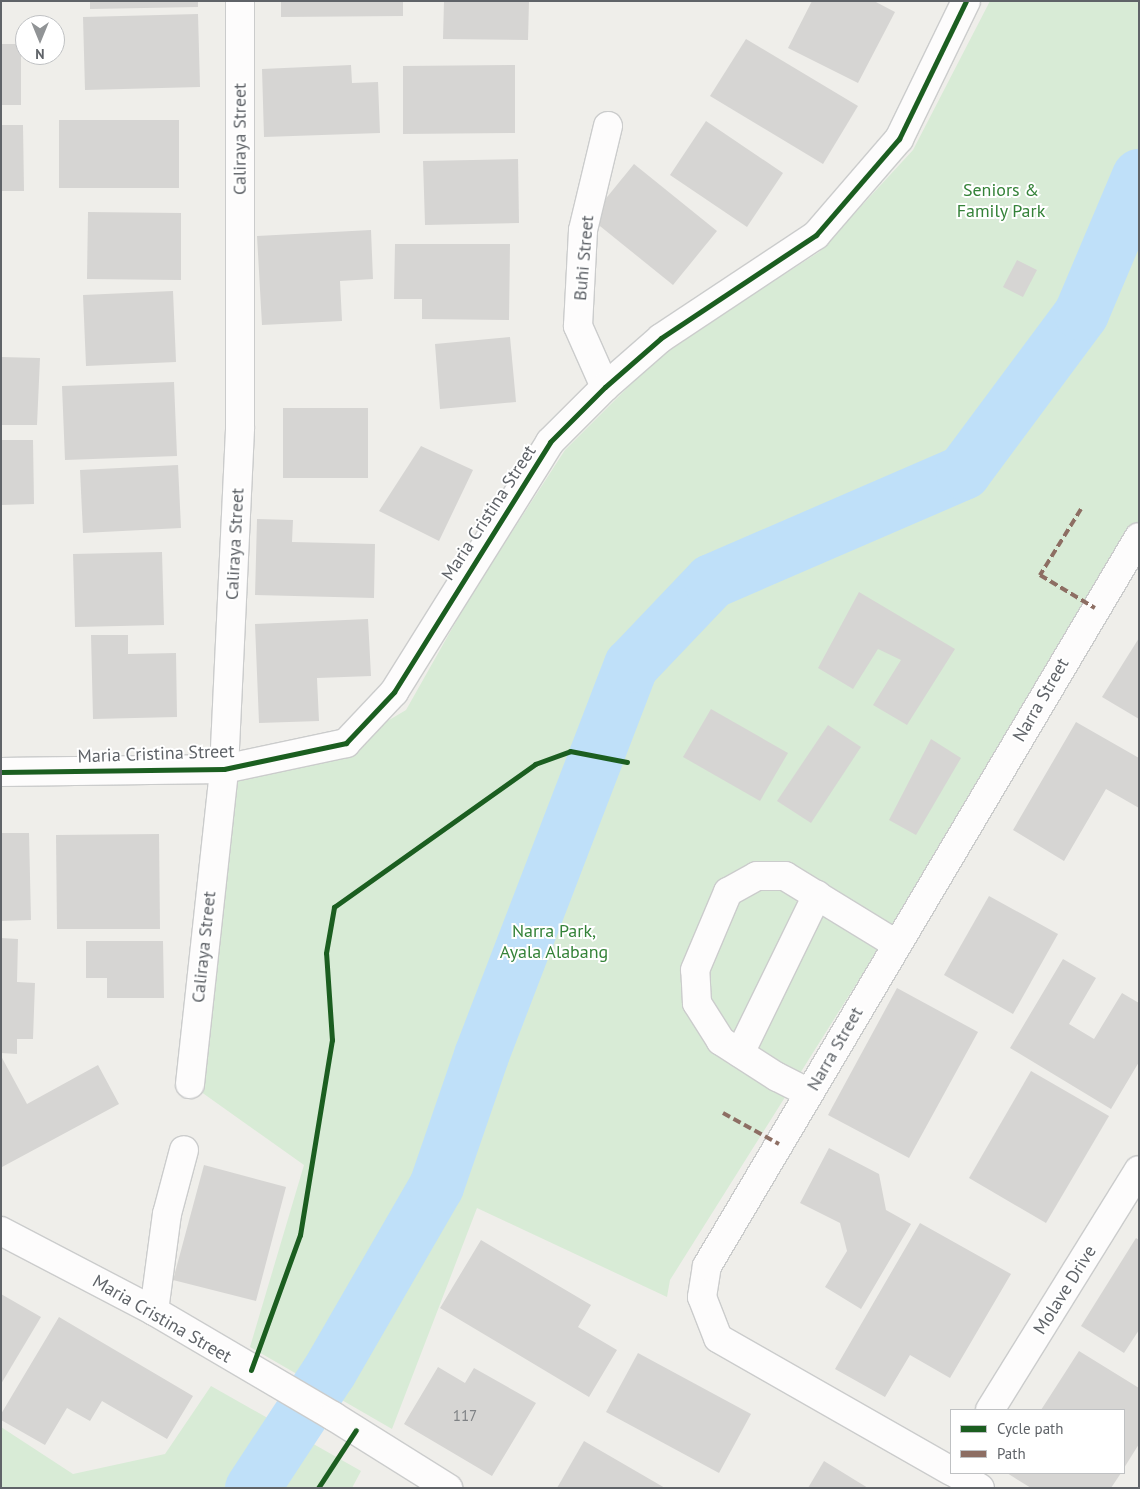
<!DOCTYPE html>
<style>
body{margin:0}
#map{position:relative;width:1140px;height:1489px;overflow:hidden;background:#efeeea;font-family:"PT Sans",sans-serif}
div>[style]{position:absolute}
.green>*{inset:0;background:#d8ebd6}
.river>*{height:55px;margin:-27.5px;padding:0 27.5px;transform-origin:27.5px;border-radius:27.5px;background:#bfe0f9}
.building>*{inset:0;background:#d6d5d3}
.roads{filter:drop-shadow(1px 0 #cbcccc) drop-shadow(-1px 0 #cbcccc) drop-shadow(0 1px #cbcccc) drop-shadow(0 -1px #cbcccc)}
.minor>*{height:28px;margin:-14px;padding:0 14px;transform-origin:14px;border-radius:14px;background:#fdfcfc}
.quiet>*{height:4px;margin-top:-2px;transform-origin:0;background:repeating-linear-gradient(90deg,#8d6e63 0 8px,transparent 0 12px)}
.cycleway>*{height:5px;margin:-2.5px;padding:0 2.5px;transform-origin:2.5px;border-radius:2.5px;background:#1b5e20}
span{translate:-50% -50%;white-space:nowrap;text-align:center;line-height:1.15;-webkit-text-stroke:4px #fff;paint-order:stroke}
.number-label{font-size:15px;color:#7e8184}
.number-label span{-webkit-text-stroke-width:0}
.street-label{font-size:18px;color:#5f6368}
.park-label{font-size:18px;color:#348238}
.frame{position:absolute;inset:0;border:2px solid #5f6368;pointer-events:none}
.legend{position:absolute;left:950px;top:1409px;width:175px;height:65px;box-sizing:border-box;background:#fff;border:1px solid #bfc1c3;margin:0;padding:6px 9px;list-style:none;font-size:15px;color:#5f6368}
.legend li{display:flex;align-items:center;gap:10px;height:25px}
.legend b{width:25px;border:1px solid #bfc1c3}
.north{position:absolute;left:15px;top:15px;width:50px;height:50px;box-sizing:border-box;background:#fff;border:1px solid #bfc1c3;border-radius:50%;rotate:180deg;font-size:14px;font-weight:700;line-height:20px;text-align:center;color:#5f6368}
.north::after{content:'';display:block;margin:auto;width:18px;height:22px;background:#919496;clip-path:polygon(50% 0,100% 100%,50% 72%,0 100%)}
</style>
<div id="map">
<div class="green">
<i style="clip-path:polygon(990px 1px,1139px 1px,1139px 522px,943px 846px,670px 1280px,667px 1297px,477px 1208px,392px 1429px,250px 1347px,304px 1165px,190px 1084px,228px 769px,347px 745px,406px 710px,471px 595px,565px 450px,661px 354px,819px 252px,913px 150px)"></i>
<i style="clip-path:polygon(211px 1386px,361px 1471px,352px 1488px,1px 1488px,1px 1427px,73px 1474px,165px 1454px)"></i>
</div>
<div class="river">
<i style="left:252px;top:1488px;width:140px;rotate:-56.7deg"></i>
<i style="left:329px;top:1371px;width:214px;rotate:-60deg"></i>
<i style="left:436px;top:1186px;width:139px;rotate:-71deg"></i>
<i style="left:481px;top:1055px;width:418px;rotate:-69deg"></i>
<i style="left:631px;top:665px;width:116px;rotate:-46.4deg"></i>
<i style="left:711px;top:581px;width:275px;rotate:-23.4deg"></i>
<i style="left:963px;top:472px;width:198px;rotate:-53.4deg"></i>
<i style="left:1081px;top:313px;width:149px;rotate:-67.1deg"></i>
</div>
<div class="building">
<i style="clip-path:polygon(90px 1px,198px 1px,198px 7px,90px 9px)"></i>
<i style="clip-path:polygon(281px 1px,403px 1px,403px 16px,281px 17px)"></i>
<i style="clip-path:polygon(444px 1px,529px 1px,528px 40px,443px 39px)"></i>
<i style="clip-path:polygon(812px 1px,874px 1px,895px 12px,858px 83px,788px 48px)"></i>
<i style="clip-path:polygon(198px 14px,200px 87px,85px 90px,83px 17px)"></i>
<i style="clip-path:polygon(746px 39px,858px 106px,823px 164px,710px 96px)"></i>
<i style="clip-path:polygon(1px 44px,21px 44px,21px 105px,1px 105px)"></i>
<i style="clip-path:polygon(351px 65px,352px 83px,378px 82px,380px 133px,264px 137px,262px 69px)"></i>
<i style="clip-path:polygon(515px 65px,515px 133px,403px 134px,403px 66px)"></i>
<i style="clip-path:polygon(59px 120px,179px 120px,179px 188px,59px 188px)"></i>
<i style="clip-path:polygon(706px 121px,783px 173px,747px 227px,670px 175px)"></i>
<i style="clip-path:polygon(1px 125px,23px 125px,24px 191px,1px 191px)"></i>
<i style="clip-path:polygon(518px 159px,519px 223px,425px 225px,423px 161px)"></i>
<i style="clip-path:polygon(634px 164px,717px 231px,673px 285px,590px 218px)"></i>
<i style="clip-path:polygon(88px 212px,181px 213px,181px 280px,87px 279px)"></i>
<i style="clip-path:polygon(371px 230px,373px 279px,340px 281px,342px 321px,262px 325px,257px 236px)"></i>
<i style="clip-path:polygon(395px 244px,510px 244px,509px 320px,422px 319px,422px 299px,394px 299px)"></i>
<i style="clip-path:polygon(1017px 260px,1037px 270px,1023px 297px,1003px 287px)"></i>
<i style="clip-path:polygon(173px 291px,176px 362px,86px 366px,83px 295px)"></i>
<i style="clip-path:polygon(510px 337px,516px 402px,440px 409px,435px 344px)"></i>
<i style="clip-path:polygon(1px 357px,40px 358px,37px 425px,1px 425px)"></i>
<i style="clip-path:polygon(174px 382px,177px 456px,65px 460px,62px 386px)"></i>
<i style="clip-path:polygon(283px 408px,368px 408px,368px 478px,283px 478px)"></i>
<i style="clip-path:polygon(1px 440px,33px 440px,34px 504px,1px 505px)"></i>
<i style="clip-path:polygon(421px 446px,473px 470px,439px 541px,379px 511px)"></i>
<i style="clip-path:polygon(178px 465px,181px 528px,83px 533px,80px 470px)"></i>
<i style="clip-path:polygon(257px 519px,293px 520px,292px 542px,375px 544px,374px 598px,255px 595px)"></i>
<i style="clip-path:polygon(162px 552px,164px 625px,75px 627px,73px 554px)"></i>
<i style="clip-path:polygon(859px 592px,955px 649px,907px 725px,873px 705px,901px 660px,878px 649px,853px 689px,818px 668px)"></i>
<i style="clip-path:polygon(368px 619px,371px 676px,317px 678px,319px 721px,259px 723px,255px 624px)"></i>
<i style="clip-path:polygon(91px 635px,128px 635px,128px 654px,176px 653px,177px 717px,93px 719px)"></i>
<i style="clip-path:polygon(1139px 638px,1139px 719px,1102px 697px)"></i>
<i style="clip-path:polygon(711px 709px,788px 753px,760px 801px,683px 757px)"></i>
<i style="clip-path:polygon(1076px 722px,1139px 758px,1139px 808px,1106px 789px,1064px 861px,1013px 830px)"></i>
<i style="clip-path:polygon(828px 725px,861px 747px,811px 823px,777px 801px)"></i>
<i style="clip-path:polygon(931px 739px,961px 758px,916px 835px,889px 820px)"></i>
<i style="clip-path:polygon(1px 833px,29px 833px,31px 920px,1px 921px)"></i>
<i style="clip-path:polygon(159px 834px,160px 929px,57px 929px,56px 835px)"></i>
<i style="clip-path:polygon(989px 896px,1058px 934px,1013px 1014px,944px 975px)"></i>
<i style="clip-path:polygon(1px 938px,18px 939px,17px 982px,35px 983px,33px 1039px,17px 1039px,17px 1054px,1px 1053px)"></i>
<i style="clip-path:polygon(86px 941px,163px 941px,164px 998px,107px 998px,107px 978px,86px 978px)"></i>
<i style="clip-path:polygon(1063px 959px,1096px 978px,1069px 1024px,1094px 1039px,1122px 993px,1139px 1003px,1139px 1062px,1111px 1109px,1010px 1048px)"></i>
<i style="clip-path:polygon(897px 988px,978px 1032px,909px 1158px,828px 1115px)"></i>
<i style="clip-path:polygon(1px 1056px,27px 1104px,98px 1065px,119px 1104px,2px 1167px)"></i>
<i style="clip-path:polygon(1031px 1071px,1109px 1116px,1046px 1223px,969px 1178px)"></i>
<i style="clip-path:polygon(829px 1148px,879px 1174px,886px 1210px,911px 1224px,861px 1309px,825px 1287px,847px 1251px,840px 1223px,800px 1203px)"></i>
<i style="clip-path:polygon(204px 1165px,286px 1187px,256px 1301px,173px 1280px)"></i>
<i style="clip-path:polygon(920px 1223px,1011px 1274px,950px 1378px,910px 1355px,885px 1397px,835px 1369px)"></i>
<i style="clip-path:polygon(1136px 1238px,1139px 1240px,1139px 1330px,1124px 1353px,1081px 1326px)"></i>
<i style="clip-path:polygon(481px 1240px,591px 1305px,578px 1327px,617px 1350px,589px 1397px,440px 1308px)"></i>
<i style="clip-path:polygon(1px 1294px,41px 1317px,1px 1384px)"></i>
<i style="clip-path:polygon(59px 1317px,193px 1396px,167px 1439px,102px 1401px,90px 1421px,67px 1408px,45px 1445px,1px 1420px,1px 1414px)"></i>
<i style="clip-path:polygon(1079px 1351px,1139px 1388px,1139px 1444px,1124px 1468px,1124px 1410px,1041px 1410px)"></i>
<i style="clip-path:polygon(638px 1353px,751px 1414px,719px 1473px,606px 1412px)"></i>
<i style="clip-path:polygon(438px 1367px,465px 1383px,474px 1368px,536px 1403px,492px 1476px,404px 1424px)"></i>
<i style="clip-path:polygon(584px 1441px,665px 1488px,557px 1488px)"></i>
<i style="clip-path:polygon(824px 1461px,868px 1488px,808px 1488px)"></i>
<i style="clip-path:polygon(1007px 1473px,1121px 1473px,1111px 1488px,1031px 1488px)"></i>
</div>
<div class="roads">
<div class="minor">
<i style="left:605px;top:387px;width:67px;rotate:-113.9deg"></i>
<i style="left:578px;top:326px;width:96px;rotate:-87deg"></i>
<i style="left:583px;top:230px;width:107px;rotate:-76.5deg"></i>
<i style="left:1px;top:772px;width:223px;rotate:-0.8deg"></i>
<i style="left:224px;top:769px;width:125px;rotate:-12deg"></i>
<i style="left:346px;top:743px;width:70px;rotate:-46.7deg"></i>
<i style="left:394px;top:692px;width:295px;rotate:-58deg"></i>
<i style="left:550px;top:442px;width:78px;rotate:-45deg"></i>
<i style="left:605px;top:387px;width:74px;rotate:-41.2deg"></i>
<i style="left:661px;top:338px;width:186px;rotate:-33.6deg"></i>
<i style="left:816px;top:235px;width:127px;rotate:-49.2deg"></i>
<i style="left:899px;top:139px;width:153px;rotate:-64.1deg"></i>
<i style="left:740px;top:1053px;width:176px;rotate:-64deg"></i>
<i style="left:190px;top:1084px;width:317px;rotate:-83.8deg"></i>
<i style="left:224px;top:769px;width:342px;rotate:-87.3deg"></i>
<i style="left:240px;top:427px;width:426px;rotate:-90deg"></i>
<i style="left:809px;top:1093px;width:36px;rotate:-153deg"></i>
<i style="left:777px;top:1077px;width:67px;rotate:-147.3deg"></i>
<i style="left:721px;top:1041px;width:45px;rotate:-122.3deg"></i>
<i style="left:697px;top:1003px;width:33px;rotate:-93deg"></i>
<i style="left:695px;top:970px;width:85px;rotate:-67.1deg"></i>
<i style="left:728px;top:892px;width:33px;rotate:-29deg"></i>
<i style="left:757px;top:876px;width:28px"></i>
<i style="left:785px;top:876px;width:130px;rotate:31.5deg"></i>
<i style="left:1px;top:1231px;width:173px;rotate:27.6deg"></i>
<i style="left:154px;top:1311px;width:208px;rotate:30.4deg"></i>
<i style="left:333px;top:1416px;width:136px;rotate:32.1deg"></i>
<i style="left:154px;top:1311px;width:98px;rotate:-82.4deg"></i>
<i style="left:167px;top:1214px;width:66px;rotate:-75.1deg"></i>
<i style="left:990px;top:1410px;width:282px;rotate:-58.2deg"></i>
<i style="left:951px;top:1471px;width:268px;rotate:-150.3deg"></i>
<i style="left:718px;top:1338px;width:44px;rotate:-111.3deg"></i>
<i style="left:702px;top:1297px;width:31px;rotate:-81deg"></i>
<i style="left:707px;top:1266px;width:847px;rotate:-59.35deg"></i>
<i style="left:955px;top:1473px;width:29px;rotate:31deg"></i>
</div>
</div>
<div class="quiet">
<i style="left:1081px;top:509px;width:78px;rotate:121.8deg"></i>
<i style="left:1040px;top:575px;width:64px;rotate:31deg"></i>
<i style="left:723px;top:1113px;width:64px;rotate:29deg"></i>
</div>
<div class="cycleway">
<i style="left:1px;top:772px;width:223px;rotate:-0.8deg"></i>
<i style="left:224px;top:769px;width:125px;rotate:-12deg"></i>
<i style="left:346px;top:743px;width:70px;rotate:-46.7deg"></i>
<i style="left:394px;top:692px;width:295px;rotate:-58deg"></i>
<i style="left:550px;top:442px;width:78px;rotate:-45deg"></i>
<i style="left:605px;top:387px;width:74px;rotate:-41.2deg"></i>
<i style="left:661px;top:338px;width:186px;rotate:-33.6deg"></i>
<i style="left:816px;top:235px;width:127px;rotate:-49.2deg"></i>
<i style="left:899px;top:139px;width:153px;rotate:-64.1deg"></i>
<i style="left:251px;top:1370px;width:144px;rotate:-70.1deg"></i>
<i style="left:300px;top:1235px;width:198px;rotate:-80.7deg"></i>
<i style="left:332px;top:1040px;width:87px;rotate:-93.9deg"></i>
<i style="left:326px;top:953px;width:47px;rotate:-80.1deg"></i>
<i style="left:334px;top:907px;width:247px;rotate:-35.4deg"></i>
<i style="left:535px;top:764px;width:37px;rotate:-20deg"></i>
<i style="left:570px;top:751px;width:58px;rotate:10.9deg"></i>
<i style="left:318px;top:1488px;width:69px;rotate:-56.8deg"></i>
</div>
<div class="number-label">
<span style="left:465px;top:1416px">117</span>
</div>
<div class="street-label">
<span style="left:240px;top:139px;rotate:-90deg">Caliraya Street</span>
<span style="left:584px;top:258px;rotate:-85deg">Buhi Street</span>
<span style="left:489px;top:513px;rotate:-57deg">Maria Cristina Street</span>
<span style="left:235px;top:544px;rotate:-87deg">Caliraya Street</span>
<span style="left:1041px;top:700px;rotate:-60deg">Narra Street</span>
<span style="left:156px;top:754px;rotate:-2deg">Maria Cristina Street</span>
<span style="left:204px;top:947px;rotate:-84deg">Caliraya Street</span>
<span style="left:835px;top:1049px;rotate:-60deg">Narra Street</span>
<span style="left:1065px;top:1290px;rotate:-58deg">Molave Drive</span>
<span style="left:162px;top:1319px;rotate:30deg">Maria Cristina Street</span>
</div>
<div class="park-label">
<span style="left:1001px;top:201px">Seniors &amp;<br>Family Park</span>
<span style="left:554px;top:942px">Narra Park,<br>Ayala Alabang</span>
</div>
<div class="frame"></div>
<ul class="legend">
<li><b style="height:6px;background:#1b5e20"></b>Cycle path</li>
<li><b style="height:6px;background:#8d6e63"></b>Path</li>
</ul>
<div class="north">N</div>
</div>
